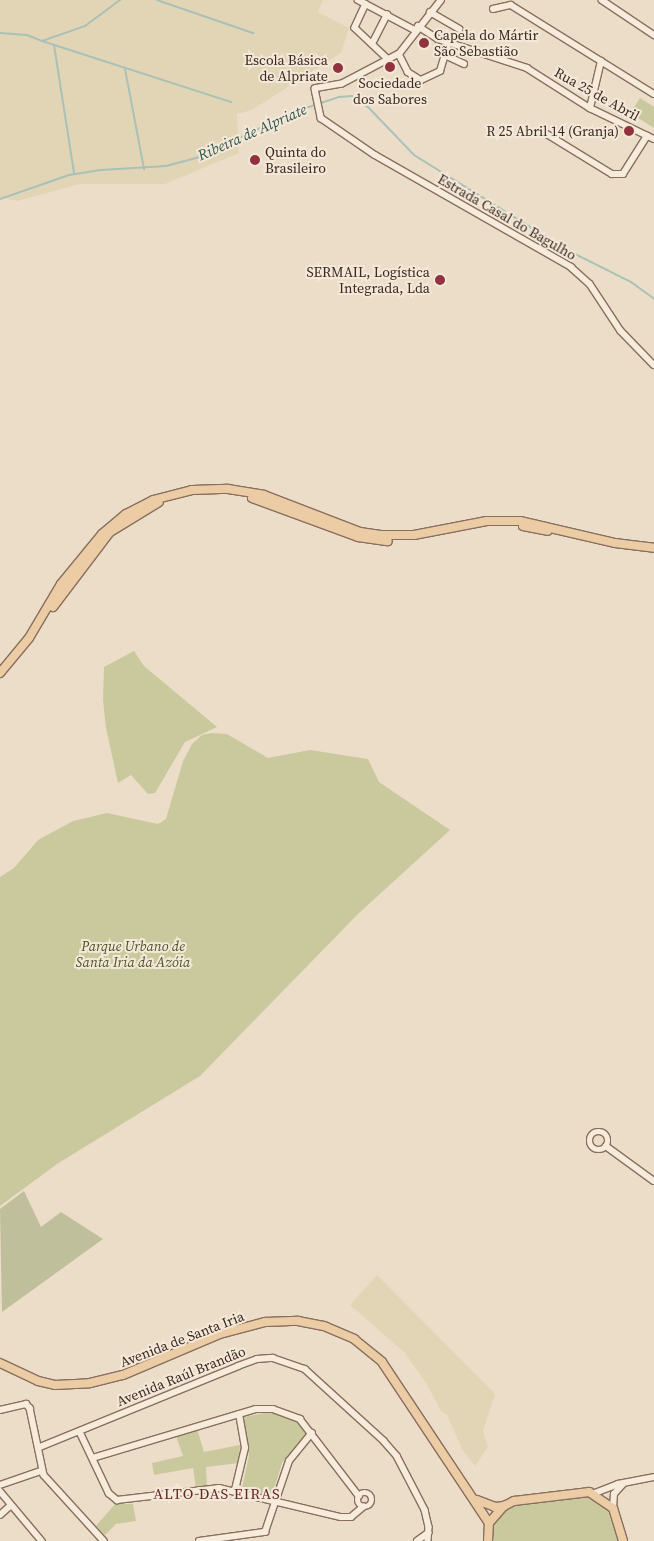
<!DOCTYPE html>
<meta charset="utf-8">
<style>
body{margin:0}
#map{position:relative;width:654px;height:1541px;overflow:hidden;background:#ecddc9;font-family:"Source Serif 4",serif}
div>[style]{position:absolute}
.farmland>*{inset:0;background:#e2d5b6}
.green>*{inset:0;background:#cac99d}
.cemetery>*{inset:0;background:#c0bf9b}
.stream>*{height:2px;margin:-1px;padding:0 1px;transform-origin:1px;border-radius:1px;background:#a9c1b7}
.roads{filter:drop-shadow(1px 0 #886f5e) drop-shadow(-1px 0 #886f5e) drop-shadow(0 1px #886f5e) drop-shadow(0 -1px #886f5e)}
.minor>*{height:5.5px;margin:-2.75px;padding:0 2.75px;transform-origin:2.75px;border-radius:2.75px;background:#f7ebdc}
.minor>.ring{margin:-2.75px;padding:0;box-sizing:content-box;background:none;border:5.5px solid #f7ebdc;border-radius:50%}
.major>*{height:8px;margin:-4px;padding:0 4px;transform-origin:4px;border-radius:4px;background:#eccca4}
.dots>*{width:14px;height:14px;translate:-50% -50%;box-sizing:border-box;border:2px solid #f4e8d8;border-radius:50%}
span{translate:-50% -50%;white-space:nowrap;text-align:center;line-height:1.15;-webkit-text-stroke:4px #f4e8d8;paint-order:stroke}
.poi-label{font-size:14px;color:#392921}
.left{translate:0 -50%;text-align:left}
.right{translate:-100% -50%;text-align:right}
.street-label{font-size:14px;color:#392921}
.park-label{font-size:14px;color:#4f5429;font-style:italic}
.water-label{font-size:15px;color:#315850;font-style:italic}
.neighbourhood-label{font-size:15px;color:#632823;letter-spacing:1px}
</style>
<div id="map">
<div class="farmland">
<i style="clip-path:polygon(0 0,323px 0,318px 12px,349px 28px,341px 53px,252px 110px,237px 114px,239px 153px,165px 184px,80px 184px,17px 201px,0 197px)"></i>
<i style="clip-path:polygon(377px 1275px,495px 1394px,483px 1431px,488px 1447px,475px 1466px,462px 1449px,447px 1415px,441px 1411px,426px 1383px,404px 1352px,350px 1305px)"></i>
</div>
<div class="green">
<i style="clip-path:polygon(640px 98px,654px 107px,654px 128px,630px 113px)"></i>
<i style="clip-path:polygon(134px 651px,144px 666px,217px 727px,185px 742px,155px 793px,148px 794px,131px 775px,118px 783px,106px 728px,103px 700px,104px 667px)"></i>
<i style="clip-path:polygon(211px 733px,227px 734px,268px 758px,310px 750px,368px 759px,379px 782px,450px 830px,358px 914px,200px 1076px,57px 1164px,0 1206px,0 877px,14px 868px,38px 840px,73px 821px,107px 813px,158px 824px,166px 819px,183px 761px,192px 744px,202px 735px)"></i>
<i style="clip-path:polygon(269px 1412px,295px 1419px,306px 1433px,282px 1463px,271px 1499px,242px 1488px,249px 1456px,244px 1417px)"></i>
<i style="clip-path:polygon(197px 1429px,204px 1452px,240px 1445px,239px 1463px,206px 1467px,207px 1487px,196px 1488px,193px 1468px,154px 1475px,152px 1463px,183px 1456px,176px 1436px)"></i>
<i style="clip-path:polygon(588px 1495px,607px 1508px,618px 1541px,491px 1541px,493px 1526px,507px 1508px,519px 1503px)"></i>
<i style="clip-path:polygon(115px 1504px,133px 1504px,136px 1521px,116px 1524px,105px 1535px,96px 1526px)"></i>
</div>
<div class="cemetery">
<i style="clip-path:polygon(24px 1191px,41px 1227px,61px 1212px,103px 1239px,2px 1312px,0 1209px)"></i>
</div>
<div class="stream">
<i style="left:157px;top:0;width:102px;rotate:19deg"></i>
<i style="left:0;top:33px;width:27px;rotate:4deg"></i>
<i style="left:27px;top:35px;width:16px;rotate:22deg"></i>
<i style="left:42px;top:41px;width:46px;rotate:-19.2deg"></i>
<i style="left:85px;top:26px;width:44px;rotate:-36.6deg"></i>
<i style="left:42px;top:41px;width:199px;rotate:17.9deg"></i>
<i style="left:54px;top:45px;width:130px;rotate:81.1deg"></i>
<i style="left:125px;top:69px;width:102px;rotate:79.2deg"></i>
<i style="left:0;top:199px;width:73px;rotate:-19.2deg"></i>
<i style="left:69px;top:175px;width:32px;rotate:-9deg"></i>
<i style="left:101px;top:170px;width:65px;rotate:-3.5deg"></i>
<i style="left:166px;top:166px;width:35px;rotate:-15deg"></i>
<i style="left:200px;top:157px;width:101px;rotate:-25.8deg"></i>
<i style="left:291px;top:113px;width:51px;rotate:-18.4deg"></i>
<i style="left:339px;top:97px;width:13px;rotate:-4deg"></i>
<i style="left:352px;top:96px;width:19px;rotate:35deg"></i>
<i style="left:368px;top:107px;width:66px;rotate:46.2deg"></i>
<i style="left:414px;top:155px;width:182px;rotate:31.8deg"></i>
<i style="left:569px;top:251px;width:69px;rotate:26.6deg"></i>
<i style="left:631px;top:282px;width:29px;rotate:36deg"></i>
</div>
<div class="roads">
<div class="minor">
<i style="left:358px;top:0;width:64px;rotate:27.8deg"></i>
<i style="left:602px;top:0;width:63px;rotate:33.9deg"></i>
<i style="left:366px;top:4px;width:26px;rotate:115deg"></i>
<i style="left:355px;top:28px;width:45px;rotate:43.2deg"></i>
<i style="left:493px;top:9px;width:18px;rotate:-13deg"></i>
<i style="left:511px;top:5px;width:168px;rotate:31.9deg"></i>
<i style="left:430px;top:12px;width:34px;rotate:30deg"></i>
<i style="left:418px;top:26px;width:24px;rotate:33deg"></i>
<i style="left:438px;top:39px;width:94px;rotate:18deg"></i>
<i style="left:527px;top:68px;width:75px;rotate:32.4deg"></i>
<i style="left:590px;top:108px;width:71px;rotate:25.8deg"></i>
<i style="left:372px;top:44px;width:33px;rotate:-63deg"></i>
<i style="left:399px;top:54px;width:64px;rotate:152.2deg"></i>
<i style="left:342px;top:84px;width:27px;rotate:170deg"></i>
<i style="left:315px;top:89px;width:30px;rotate:78deg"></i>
<i style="left:321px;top:118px;width:65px;rotate:34.4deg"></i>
<i style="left:375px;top:155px;width:226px;rotate:29.7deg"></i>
<i style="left:571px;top:267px;width:25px;rotate:42deg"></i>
<i style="left:590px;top:284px;width:56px;rotate:56.6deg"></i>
<i style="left:621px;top:331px;width:47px;rotate:45.9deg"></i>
<i style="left:399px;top:54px;width:20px;rotate:63deg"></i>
<i style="left:408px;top:72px;width:15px;rotate:32deg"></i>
<i style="left:421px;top:80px;width:21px;rotate:-25deg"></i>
<i style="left:440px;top:71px;width:30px;rotate:-73deg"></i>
<i style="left:399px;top:54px;width:68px;rotate:-52.1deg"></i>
<i style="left:445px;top:55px;width:21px;rotate:25deg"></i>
<i style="left:590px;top:108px;width:48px;rotate:-76.8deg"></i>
<i style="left:547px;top:134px;width:76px;rotate:31.6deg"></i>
<i style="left:612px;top:174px;width:11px"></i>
<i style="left:623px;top:174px;width:45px;rotate:-57.7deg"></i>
<i class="ring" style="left:590px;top:1132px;width:12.5px;height:12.5px"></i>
<i style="left:606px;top:1146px;width:59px;rotate:36.1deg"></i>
<i style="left:0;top:1410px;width:27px;rotate:-13deg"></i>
<i style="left:26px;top:1404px;width:6px;rotate:45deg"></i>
<i style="left:30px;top:1408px;width:68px;rotate:78.2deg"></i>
<i style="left:44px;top:1475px;width:89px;rotate:47.7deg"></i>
<i style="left:80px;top:1432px;width:68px;rotate:64.6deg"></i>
<i style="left:109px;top:1493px;width:11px;rotate:41deg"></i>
<i style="left:117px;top:1500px;width:103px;rotate:-6.7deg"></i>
<i style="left:219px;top:1488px;width:125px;rotate:13.4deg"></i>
<i style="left:341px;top:1517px;width:10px"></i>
<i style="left:351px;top:1517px;width:16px;rotate:-40deg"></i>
<i style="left:40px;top:1447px;width:214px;rotate:-22.2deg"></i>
<i style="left:238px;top:1366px;width:20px;rotate:-20deg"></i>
<i style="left:257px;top:1359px;width:16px;rotate:-4deg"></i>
<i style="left:273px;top:1358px;width:34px;rotate:19deg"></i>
<i style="left:305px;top:1369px;width:107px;rotate:42.3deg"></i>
<i style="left:384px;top:1441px;width:20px;rotate:49deg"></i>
<i style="left:397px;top:1456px;width:61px;rotate:62.6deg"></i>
<i style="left:425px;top:1510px;width:17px;rotate:77deg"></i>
<i style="left:429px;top:1527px;width:14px;rotate:94deg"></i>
<i style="left:93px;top:1458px;width:170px;rotate:-16.7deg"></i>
<i style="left:256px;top:1409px;width:17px"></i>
<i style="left:273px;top:1409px;width:29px;rotate:20deg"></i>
<i style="left:300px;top:1419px;width:97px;rotate:52.5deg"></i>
<i style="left:0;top:1485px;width:43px;rotate:-18.9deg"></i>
<i style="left:235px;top:1490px;width:43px;rotate:-76.6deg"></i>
<i style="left:245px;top:1448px;width:34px;rotate:-100deg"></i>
<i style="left:0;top:1491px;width:65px;rotate:50deg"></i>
<i class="ring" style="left:358px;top:1493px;width:8.5px;height:8.5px"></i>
<i style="left:595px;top:1493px;width:25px;rotate:-21deg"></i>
<i style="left:618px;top:1484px;width:37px;rotate:-11deg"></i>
<i style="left:613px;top:1508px;width:14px;rotate:-86deg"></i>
<i style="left:614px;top:1494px;width:13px;rotate:-48deg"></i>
<i style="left:0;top:1515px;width:13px;rotate:-42deg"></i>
<i style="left:199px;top:1541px;width:67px;rotate:-7.8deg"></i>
<i style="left:265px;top:1532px;width:75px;rotate:-71.3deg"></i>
<i style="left:289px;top:1461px;width:36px;rotate:-51deg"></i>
<i style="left:417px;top:1541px;width:14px;rotate:-36deg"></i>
</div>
<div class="major">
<i style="left:252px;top:498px;width:113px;rotate:20.2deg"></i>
<i style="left:358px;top:537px;width:30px;rotate:8deg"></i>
<i style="left:523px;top:526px;width:25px;rotate:11deg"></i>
<i style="left:53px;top:607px;width:94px;rotate:-52.8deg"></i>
<i style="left:110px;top:532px;width:57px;rotate:-31.5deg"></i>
<i style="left:0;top:673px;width:45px;rotate:-50.4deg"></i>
<i style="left:29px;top:638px;width:63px;rotate:-59.3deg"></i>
<i style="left:61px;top:584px;width:65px;rotate:-50.6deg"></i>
<i style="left:102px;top:534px;width:31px;rotate:-40deg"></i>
<i style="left:126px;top:514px;width:30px;rotate:-27deg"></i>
<i style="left:153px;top:500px;width:40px;rotate:-14.4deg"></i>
<i style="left:192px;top:490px;width:36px;rotate:-2deg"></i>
<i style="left:228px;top:489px;width:36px;rotate:9deg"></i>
<i style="left:264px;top:495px;width:103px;rotate:21.1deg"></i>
<i style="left:360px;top:532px;width:21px;rotate:8deg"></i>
<i style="left:381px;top:535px;width:33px"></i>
<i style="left:414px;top:535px;width:74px;rotate:-10.9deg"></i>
<i style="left:487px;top:521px;width:33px"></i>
<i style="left:520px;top:521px;width:98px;rotate:13deg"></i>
<i style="left:615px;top:543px;width:39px;rotate:7deg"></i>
<i style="left:0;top:1363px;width:42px;rotate:25.3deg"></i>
<i style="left:38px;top:1381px;width:17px;rotate:13deg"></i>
<i style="left:55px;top:1385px;width:35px;rotate:-3deg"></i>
<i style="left:90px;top:1383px;width:34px;rotate:-14deg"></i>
<i style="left:123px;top:1375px;width:105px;rotate:-22.9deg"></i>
<i style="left:220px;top:1334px;width:47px;rotate:-14.9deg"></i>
<i style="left:265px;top:1322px;width:33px;rotate:-2deg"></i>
<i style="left:298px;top:1321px;width:26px;rotate:11deg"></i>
<i style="left:324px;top:1326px;width:33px;rotate:23deg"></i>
<i style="left:354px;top:1339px;width:36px;rotate:39deg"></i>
<i style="left:382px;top:1362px;width:193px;rotate:56.4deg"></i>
<i style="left:477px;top:1500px;width:19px;rotate:21deg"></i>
<i style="left:495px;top:1507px;width:9px;rotate:-6deg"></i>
<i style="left:488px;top:1541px;width:18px;rotate:-87deg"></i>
<i style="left:489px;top:1523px;width:23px;rotate:-49deg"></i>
<i style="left:504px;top:1506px;width:11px;rotate:-27deg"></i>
<i style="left:514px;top:1501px;width:76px;rotate:-6.8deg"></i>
<i style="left:589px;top:1492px;width:29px;rotate:34deg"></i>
<i style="left:613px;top:1508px;width:34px;rotate:73deg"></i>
</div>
</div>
<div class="dots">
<i style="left:424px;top:43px;background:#93323f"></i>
<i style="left:390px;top:67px;background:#93323f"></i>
<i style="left:338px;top:68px;background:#93323f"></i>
<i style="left:629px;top:131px;background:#93323f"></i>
<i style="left:255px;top:160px;background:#93323f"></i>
<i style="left:440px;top:280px;background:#93323f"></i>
</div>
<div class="poi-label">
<span class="left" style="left:434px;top:43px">Capela do Mártir<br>São Sebastião</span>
<span class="right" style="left:328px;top:68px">Escola Básica<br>de Alpriate</span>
<span style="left:390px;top:91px">Sociedade<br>dos Sabores</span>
<span class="right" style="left:619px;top:131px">R 25 Abril 14 (Granja)</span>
<span class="left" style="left:265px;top:160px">Quinta do<br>Brasileiro</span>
<span class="right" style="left:430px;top:280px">SERMAIL, Logística<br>Integrada, Lda</span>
</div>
<div class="street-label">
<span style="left:597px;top:94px;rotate:29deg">Rua 25 de Abril</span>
<span style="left:507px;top:217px;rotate:30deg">Estrada Casal do Bagulho</span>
<span style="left:182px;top:1339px;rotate:-21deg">Avenida de Santa Iria</span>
<span style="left:181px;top:1376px;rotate:-22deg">Avenida Raúl Brandão</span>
</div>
<div class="park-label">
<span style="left:133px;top:954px">Parque Urbano de<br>Santa Iria da Azóia</span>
</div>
<div class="water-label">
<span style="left:252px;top:132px;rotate:-24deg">Ribeira de Alpriate</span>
</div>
<div class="neighbourhood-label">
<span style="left:217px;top:1494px">ALTO DAS EIRAS</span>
</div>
</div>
